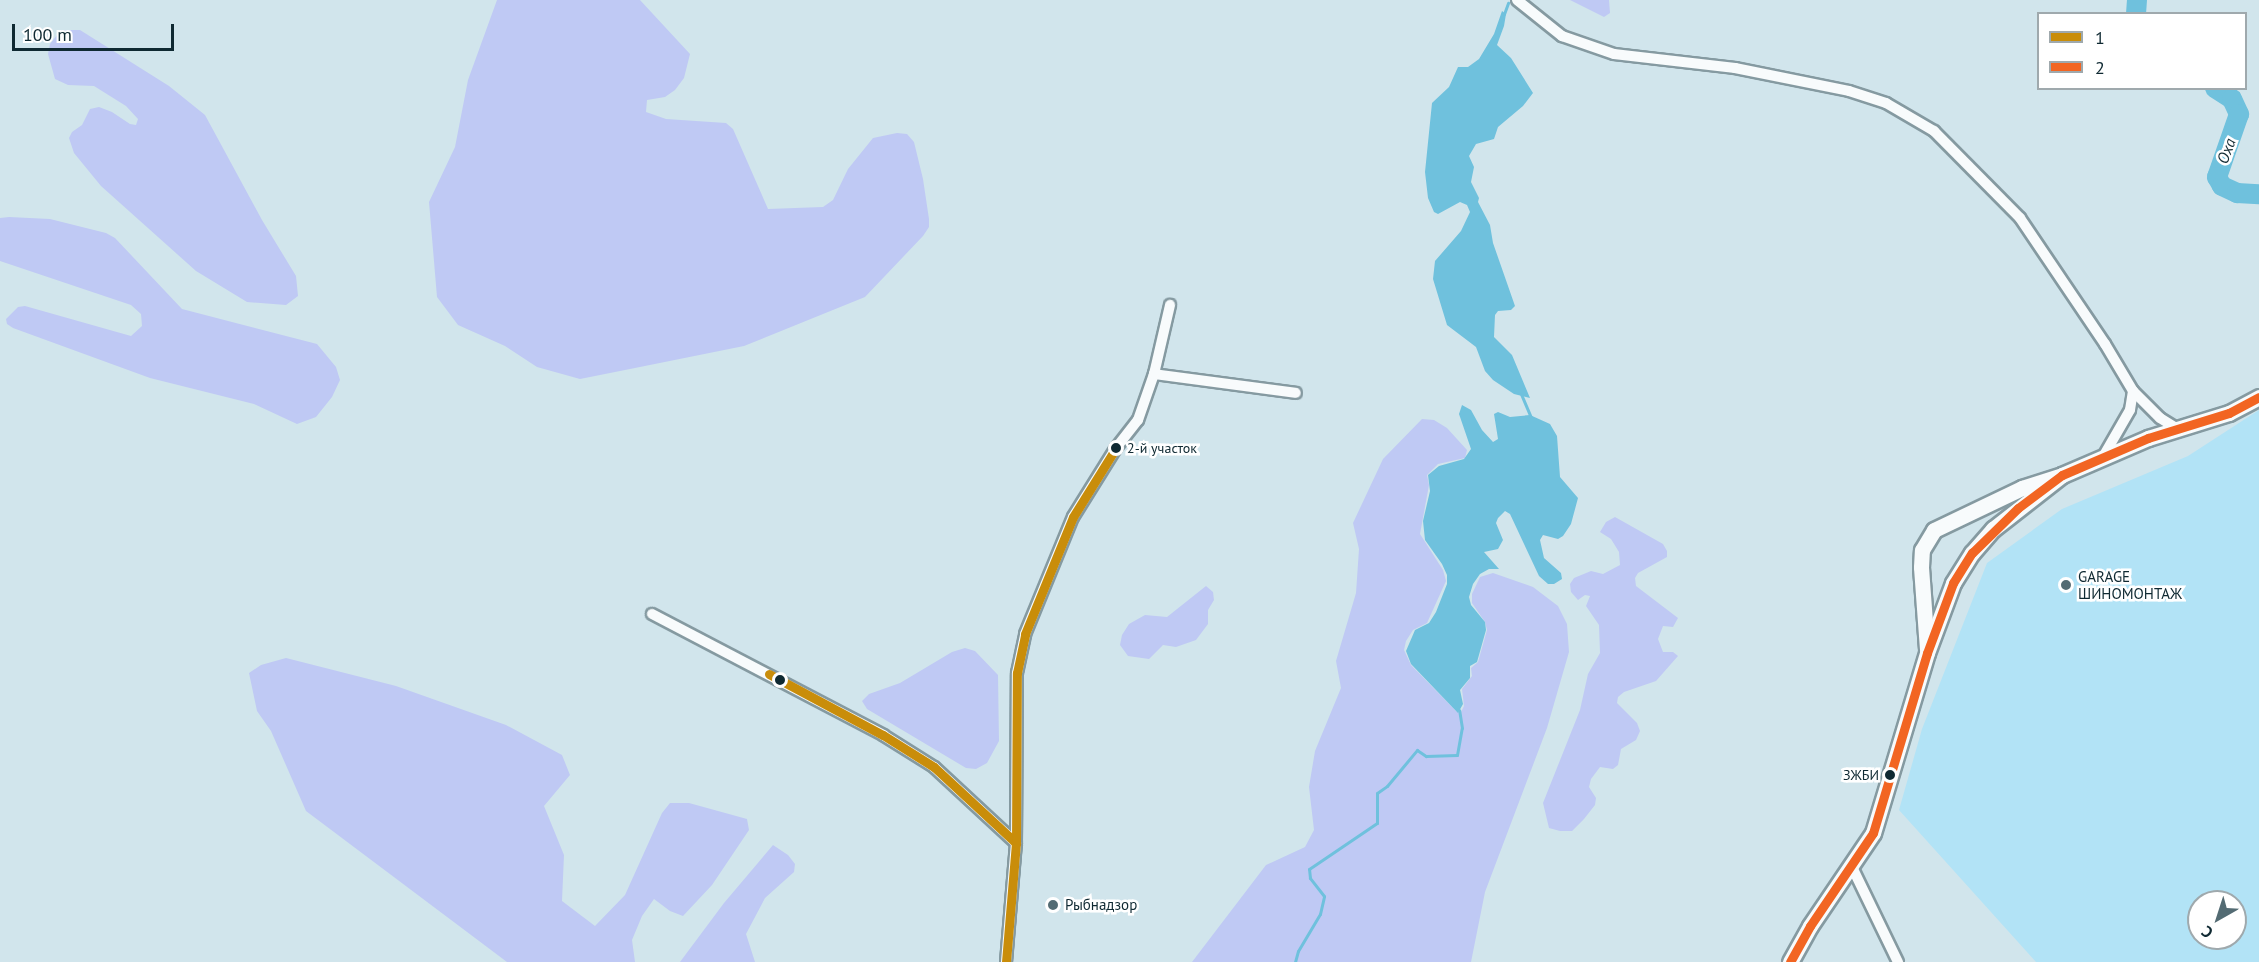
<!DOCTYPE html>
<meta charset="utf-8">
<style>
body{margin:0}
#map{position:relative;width:2259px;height:962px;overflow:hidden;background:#d1e5ec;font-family:"PT Sans",sans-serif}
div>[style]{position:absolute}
.built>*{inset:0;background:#b2e3f6}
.green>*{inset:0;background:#bfc9f4}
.water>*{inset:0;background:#6fc1dd}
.stream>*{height:3px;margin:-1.5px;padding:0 1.5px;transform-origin:1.5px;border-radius:1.5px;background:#6fc1dd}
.river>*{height:20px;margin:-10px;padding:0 10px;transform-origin:10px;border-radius:10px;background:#6fc1dd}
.roads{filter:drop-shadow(2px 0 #859aa1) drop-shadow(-2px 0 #859aa1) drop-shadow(0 2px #859aa1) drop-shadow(0 -2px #859aa1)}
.street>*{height:10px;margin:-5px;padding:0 5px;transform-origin:5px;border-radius:5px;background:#f8fbfc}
.secondary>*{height:15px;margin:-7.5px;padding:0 7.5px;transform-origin:7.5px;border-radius:7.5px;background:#f8fbfc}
.bus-1>*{height:9px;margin:-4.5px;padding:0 4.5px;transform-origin:4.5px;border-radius:4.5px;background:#c98d0a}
.bus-2>*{height:9px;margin:-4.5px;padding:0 4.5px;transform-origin:4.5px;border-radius:4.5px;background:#f26522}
.dots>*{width:16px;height:16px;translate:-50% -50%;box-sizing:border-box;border:3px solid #fff;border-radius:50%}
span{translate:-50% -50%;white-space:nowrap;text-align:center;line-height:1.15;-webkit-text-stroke:5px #fff;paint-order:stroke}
.bus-label{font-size:14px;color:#0f2932}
.left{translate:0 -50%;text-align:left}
.right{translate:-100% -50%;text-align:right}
.poi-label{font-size:15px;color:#0f2932}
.water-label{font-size:16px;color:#152d35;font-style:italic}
.legend{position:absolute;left:2037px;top:12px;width:210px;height:78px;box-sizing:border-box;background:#fff;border:2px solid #9fa9ad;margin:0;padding:8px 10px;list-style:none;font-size:18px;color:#0f2932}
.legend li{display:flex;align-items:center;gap:12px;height:30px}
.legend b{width:30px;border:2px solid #9fa9ad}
.north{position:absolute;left:2187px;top:890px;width:60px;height:60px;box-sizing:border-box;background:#fff;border:2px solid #9fa9ad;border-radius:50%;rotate:219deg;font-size:16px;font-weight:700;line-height:24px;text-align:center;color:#0f2932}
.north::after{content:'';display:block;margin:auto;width:21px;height:27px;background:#536b73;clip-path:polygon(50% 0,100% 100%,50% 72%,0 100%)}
.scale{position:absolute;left:12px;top:24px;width:162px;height:27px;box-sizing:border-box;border:3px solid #0f2932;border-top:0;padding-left:8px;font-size:18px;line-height:21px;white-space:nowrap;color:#0f2932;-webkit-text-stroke:4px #fff;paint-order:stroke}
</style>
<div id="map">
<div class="built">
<i style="clip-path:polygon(evenodd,2259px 410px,2259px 962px,2036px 962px,1899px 810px,1922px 729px,1987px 563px,2062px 509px,2188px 456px,2259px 410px,2199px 902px,2235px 902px,2235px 938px,2199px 938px,2199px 902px)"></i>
</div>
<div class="green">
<i style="clip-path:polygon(497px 0,640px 0,690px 54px,684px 78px,675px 90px,665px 97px,647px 100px,646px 112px,666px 119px,726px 123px,733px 129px,768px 209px,823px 207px,833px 200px,848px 169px,873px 138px,897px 133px,907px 134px,914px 142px,923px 179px,929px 219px,929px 227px,923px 236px,865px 297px,744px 346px,630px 369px,580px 379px,537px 367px,505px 346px,458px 325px,437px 297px,429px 202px,455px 147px,468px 80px)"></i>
<i style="clip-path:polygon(1570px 0,1609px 0,1610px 13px,1604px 17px)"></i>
<i style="clip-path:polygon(61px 30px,80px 30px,169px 86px,205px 115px,262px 220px,296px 276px,298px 296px,286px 305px,247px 302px,196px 271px,101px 186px,74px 153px,69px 138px,72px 132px,82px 125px,90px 109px,99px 107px,112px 112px,130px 124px,136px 125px,138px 119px,126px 106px,94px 86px,68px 85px,55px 79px,48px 54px,50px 44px)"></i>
<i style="clip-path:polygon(9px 217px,50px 219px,106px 233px,115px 238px,182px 309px,317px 344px,336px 367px,340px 380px,332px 397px,316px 417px,297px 424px,254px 404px,150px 378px,13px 328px,7px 324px,6px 319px,18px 307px,25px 306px,131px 336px,142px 326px,141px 314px,131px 305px,0 261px,0 218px)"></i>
<i style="clip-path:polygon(1422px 419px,1434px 420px,1447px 428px,1467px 450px,1465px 458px,1438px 464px,1427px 475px,1429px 485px,1420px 534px,1443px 570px,1446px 581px,1427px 623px,1413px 630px,1406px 641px,1404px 650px,1411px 665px,1456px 711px,1461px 712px,1464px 706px,1462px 689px,1472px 676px,1471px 668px,1478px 662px,1487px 630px,1485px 622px,1472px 603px,1472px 594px,1480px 577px,1493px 573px,1533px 587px,1558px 606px,1567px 624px,1569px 652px,1547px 728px,1485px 892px,1471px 962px,1192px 962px,1266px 865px,1305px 847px,1314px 830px,1309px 787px,1315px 751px,1341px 688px,1336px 661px,1356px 593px,1359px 549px,1353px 523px,1383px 459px)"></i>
<i style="clip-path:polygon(1615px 517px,1663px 544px,1667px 551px,1667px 557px,1638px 573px,1635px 578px,1636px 586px,1678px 618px,1673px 627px,1663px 626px,1658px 639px,1663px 652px,1673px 652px,1678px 656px,1656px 681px,1624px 692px,1618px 697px,1617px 703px,1637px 723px,1640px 731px,1636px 740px,1621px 749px,1618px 765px,1613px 769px,1600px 767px,1591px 779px,1589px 787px,1596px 798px,1595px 805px,1584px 819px,1572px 831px,1560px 831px,1549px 828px,1543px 803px,1580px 710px,1588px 674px,1600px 653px,1599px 625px,1586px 606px,1590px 596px,1585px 595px,1578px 600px,1571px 592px,1570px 584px,1574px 578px,1591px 571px,1603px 574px,1620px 565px,1619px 552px,1611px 539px,1600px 532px,1606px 522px)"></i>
<i style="clip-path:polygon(1206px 586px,1213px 592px,1214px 600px,1208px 610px,1208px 624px,1196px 640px,1176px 647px,1163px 645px,1149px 659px,1128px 656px,1120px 645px,1122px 635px,1129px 624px,1145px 615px,1167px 617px)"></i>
<i style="clip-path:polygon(965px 648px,975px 651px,998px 675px,999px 741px,987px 763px,976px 769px,966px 768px,867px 709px,862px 701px,869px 694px,900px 683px,952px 652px)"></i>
<i style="clip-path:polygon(286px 658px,396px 686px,506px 725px,562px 755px,570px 775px,544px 806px,564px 855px,562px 901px,595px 926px,625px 895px,662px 813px,670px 803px,689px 803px,747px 819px,749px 830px,712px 885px,683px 916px,670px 911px,654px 899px,642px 916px,632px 940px,635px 962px,507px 962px,306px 811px,271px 731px,257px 711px,249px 673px,261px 665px)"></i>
<i style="clip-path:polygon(773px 845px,788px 855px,795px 864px,794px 872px,765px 898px,746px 934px,755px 962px,680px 962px,724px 903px)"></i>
</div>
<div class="water">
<i style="clip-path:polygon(1502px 11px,1506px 14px,1504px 26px,1497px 45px,1511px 58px,1533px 93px,1523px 106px,1498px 127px,1494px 139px,1476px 144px,1469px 156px,1474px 167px,1471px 182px,1479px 198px,1478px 202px,1490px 225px,1493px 243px,1515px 306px,1511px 310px,1498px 311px,1495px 315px,1494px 337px,1512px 355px,1530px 398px,1514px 394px,1493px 380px,1485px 371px,1476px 347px,1447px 325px,1433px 279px,1435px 261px,1461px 231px,1470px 212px,1467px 205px,1460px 202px,1438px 214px,1434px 212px,1428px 198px,1425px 172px,1432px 103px,1449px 87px,1458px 67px,1468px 67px,1479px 59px,1494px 34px)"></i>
<i style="clip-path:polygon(1462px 405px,1471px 410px,1482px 430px,1493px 442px,1498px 439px,1494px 414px,1498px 412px,1510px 417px,1530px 415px,1550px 424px,1557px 436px,1560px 477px,1578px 498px,1571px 524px,1563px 536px,1558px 539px,1543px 535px,1540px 540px,1544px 558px,1561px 573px,1562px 579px,1554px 584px,1548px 584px,1539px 576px,1510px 514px,1505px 511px,1498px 518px,1496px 523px,1503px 540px,1498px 549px,1484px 552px,1499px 569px,1489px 569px,1480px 574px,1473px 584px,1469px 597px,1471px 605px,1485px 622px,1486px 630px,1477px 662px,1470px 666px,1470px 678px,1460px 690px,1463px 704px,1458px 713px,1411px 664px,1406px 651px,1415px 630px,1429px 623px,1436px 612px,1447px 584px,1447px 575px,1442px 564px,1425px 540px,1423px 521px,1430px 491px,1428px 475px,1439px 466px,1464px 459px,1471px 449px,1459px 414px)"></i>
</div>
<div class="stream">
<i style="left:1504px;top:14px;width:12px;rotate:-70deg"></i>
<i style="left:1521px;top:394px;width:26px;rotate:67deg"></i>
<i style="left:1295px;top:962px;width:11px;rotate:-75deg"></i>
<i style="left:1298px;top:951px;width:43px;rotate:-59.3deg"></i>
<i style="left:1320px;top:914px;width:18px;rotate:-77deg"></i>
<i style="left:1324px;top:896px;width:23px;rotate:-128deg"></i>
<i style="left:1310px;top:878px;width:9px;rotate:-96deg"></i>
<i style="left:1309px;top:869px;width:82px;rotate:-34.1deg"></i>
<i style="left:1377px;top:823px;width:30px;rotate:-90deg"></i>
<i style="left:1377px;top:793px;width:12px;rotate:-35deg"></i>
<i style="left:1387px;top:786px;width:47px;rotate:-50.2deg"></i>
<i style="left:1417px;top:750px;width:11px;rotate:34deg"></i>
<i style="left:1426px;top:756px;width:31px;rotate:-2deg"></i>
<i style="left:1457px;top:755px;width:27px;rotate:-80deg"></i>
<i style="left:1462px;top:728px;width:18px;rotate:-99deg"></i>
</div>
<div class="river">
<i style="left:2136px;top:14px;width:14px;rotate:-86deg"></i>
<i style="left:2215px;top:88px;width:20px;rotate:33deg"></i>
<i style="left:2232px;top:99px;width:17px;rotate:65deg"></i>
<i style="left:2239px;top:114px;width:67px;rotate:109.2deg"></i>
<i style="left:2217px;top:177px;width:10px;rotate:61deg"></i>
<i style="left:2222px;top:186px;width:17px;rotate:25deg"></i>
<i style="left:2237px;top:193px;width:22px;rotate:3deg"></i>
</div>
<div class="roads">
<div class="street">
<i style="left:1517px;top:0;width:58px;rotate:38.7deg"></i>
<i style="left:1562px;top:36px;width:55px;rotate:19.1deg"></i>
<i style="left:1614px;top:54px;width:122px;rotate:6.6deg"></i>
<i style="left:1735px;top:68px;width:116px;rotate:11.4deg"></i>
<i style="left:1849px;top:91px;width:39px;rotate:18deg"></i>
<i style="left:1886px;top:103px;width:56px;rotate:30.3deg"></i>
<i style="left:1934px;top:131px;width:122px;rotate:45.3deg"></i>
<i style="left:2020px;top:218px;width:152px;rotate:56deg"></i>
<i style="left:2105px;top:344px;width:55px;rotate:59.2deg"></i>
<i style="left:2133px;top:391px;width:19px;rotate:99deg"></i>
<i style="left:2130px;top:410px;width:54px;rotate:119.9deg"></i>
<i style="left:1154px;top:374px;width:143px;rotate:7.6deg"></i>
<i style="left:2133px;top:391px;width:38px;rotate:45deg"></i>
<i style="left:2160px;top:418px;width:19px;rotate:32deg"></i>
<i style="left:652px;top:614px;width:261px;rotate:27.6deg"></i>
<i style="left:883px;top:735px;width:60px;rotate:32.1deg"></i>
<i style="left:934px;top:767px;width:112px;rotate:42.8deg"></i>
<i style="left:1852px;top:867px;width:106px;rotate:64.2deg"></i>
<i style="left:1006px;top:962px;width:119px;rotate:-85.2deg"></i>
<i style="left:1016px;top:843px;width:170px;rotate:-89.7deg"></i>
<i style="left:1017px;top:673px;width:40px;rotate:-78deg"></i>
<i style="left:1025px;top:634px;width:126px;rotate:-67.7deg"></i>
<i style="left:1073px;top:517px;width:81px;rotate:-58.1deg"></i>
<i style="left:1116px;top:448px;width:36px;rotate:-52deg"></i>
<i style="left:1138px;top:420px;width:49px;rotate:-70.8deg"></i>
<i style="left:1154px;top:374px;width:71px;rotate:-76.9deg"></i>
</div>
<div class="secondary">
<i style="left:1927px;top:649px;width:82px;rotate:-94.2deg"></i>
<i style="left:1921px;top:567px;width:17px;rotate:-87deg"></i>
<i style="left:1922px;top:550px;width:23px;rotate:-59deg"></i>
<i style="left:1934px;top:530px;width:98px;rotate:-25.5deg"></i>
<i style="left:2022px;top:488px;width:42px;rotate:-18deg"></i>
<i style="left:2062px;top:475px;width:94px;rotate:-23.3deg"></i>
<i style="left:2148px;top:438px;width:85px;rotate:-17.2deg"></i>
<i style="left:2229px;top:413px;width:34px;rotate:-28deg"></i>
<i style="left:1790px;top:962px;width:41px;rotate:-60.9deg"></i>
<i style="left:1810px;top:926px;width:112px;rotate:-55.9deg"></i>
<i style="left:1873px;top:833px;width:188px;rotate:-73.3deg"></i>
<i style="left:1927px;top:653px;width:75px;rotate:-69.6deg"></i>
<i style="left:1953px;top:583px;width:36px;rotate:-58deg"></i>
<i style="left:1972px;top:553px;width:32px;rotate:-49deg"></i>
<i style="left:1993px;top:529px;width:88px;rotate:-38deg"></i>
</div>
</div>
<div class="bus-1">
<i style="left:769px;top:674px;width:129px;rotate:28.2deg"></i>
<i style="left:883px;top:735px;width:60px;rotate:32.1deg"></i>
<i style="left:934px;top:767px;width:112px;rotate:42.8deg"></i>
<i style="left:1006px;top:962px;width:119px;rotate:-85.2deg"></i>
<i style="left:1016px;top:843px;width:170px;rotate:-89.7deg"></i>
<i style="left:1017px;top:673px;width:40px;rotate:-78deg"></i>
<i style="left:1025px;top:634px;width:126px;rotate:-67.7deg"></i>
<i style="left:1073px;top:517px;width:81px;rotate:-58.1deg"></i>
</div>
<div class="bus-2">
<i style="left:1790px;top:962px;width:41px;rotate:-60.9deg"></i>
<i style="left:1810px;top:926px;width:112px;rotate:-55.9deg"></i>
<i style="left:1873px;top:833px;width:188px;rotate:-73.3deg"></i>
<i style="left:1927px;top:653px;width:75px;rotate:-69.6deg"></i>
<i style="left:1953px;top:583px;width:36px;rotate:-58deg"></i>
<i style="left:1972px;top:553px;width:64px;rotate:-44.4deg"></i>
<i style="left:2018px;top:508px;width:55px;rotate:-36.9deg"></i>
<i style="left:2062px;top:475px;width:94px;rotate:-23.3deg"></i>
<i style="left:2148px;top:438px;width:85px;rotate:-17.2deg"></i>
<i style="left:2229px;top:413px;width:34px;rotate:-28deg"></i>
</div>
<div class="dots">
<i style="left:1116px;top:448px;background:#0f2932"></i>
<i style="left:2066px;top:585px;background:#536b73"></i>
<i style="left:780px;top:680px;background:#0f2932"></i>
<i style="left:1890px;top:775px;background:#0f2932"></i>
<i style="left:1053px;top:905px;background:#536b73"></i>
</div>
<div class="bus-label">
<span class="left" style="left:1127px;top:448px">2-й участок</span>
<span class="right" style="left:1879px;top:775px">ЗЖБИ</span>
</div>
<div class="poi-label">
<span class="left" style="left:2078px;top:585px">GARAGE<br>ШИНОМОНТАЖ</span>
<span class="left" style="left:1065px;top:905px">Рыбнадзор</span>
</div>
<div class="water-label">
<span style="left:2226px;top:151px;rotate:-70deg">Оха</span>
</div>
<ul class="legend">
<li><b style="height:8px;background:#c98d0a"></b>1</li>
<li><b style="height:8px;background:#f26522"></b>2</li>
</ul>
<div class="north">С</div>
<div class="scale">100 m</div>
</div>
